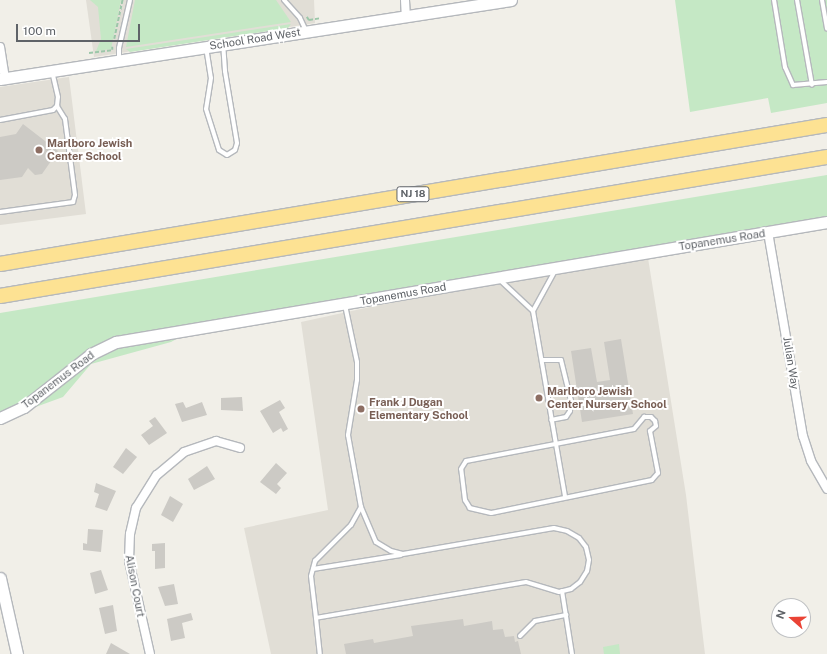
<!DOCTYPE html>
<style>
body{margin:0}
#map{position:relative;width:827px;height:654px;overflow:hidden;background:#f1efe8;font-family:"Public Sans",sans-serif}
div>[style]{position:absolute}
.education>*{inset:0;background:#e1ded6}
.green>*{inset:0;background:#c5e8c5}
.building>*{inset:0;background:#cccac5}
.path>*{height:1.5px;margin-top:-0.75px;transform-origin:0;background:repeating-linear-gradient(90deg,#9cc7a9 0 4px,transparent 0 6px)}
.roads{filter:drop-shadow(1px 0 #b5b8bc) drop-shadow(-1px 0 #b5b8bc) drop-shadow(0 1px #b5b8bc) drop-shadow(0 -1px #b5b8bc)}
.lane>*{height:4px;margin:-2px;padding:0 2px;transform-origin:2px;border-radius:2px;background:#fff}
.street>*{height:8px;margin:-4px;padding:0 4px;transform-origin:4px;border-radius:4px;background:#fff}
.secondary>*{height:11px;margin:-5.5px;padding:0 5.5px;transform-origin:5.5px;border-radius:5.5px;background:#fff}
.highway>*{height:14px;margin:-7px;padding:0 7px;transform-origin:7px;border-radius:7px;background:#fde293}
.dots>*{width:11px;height:11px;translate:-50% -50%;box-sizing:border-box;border:2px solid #fff;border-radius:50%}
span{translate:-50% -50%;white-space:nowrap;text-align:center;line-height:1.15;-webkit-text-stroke:4px #fff;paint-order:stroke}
.shield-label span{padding:1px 3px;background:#fff;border:1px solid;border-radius:3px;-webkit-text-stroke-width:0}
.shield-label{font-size:10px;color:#5f6368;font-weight:700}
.street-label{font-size:11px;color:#5f6368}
.education-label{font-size:11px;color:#785e54;font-weight:700}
.left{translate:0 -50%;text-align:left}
.north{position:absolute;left:771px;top:598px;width:40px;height:40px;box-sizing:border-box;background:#fff;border:1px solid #bfc1c3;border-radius:50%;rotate:290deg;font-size:11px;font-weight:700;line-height:16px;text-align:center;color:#5f6368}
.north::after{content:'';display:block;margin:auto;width:14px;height:18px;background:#ea4335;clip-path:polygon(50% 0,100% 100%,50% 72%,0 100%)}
.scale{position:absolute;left:16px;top:24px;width:124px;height:18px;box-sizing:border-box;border:2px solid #5f6368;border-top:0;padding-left:5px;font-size:12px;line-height:14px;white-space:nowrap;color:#5f6368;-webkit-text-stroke:3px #fff;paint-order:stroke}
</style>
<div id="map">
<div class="education">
<i style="clip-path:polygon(86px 0,314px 0,315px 23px,94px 57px)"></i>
<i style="clip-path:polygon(69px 77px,86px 214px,0 225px,0 87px)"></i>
<i style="clip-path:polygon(648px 258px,686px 495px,705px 654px,271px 654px,244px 528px,328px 510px,301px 322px,393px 302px)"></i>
</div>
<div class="green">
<i style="clip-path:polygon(90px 0,121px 0,111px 49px,96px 51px,101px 39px,98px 7px)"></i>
<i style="clip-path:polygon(135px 0,276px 0,291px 22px,126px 47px)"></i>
<i style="clip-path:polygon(675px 0,827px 0,827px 103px,771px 113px,768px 98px,690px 112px)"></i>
<i style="clip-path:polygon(291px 24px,288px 28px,130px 52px,126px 49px)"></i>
<i style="clip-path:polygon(827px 175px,827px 218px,207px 322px,171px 342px,91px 364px,63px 397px,0 420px,0 313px)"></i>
<i style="clip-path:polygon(619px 644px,620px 654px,604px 654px,603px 647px)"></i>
</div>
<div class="building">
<i style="clip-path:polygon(23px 124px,58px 151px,42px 174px,35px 175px,28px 168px,22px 177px,0 180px,0 137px,16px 134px)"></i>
<i style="clip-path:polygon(621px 339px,633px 414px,582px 422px,571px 351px,591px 348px,597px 382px,610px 380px,604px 342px)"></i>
<i style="clip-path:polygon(242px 397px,243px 411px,221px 410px,221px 398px)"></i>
<i style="clip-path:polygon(280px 400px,285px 408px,279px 412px,288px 429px,283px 432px,281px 428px,273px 433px,260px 411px)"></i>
<i style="clip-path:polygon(183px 402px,186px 408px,202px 402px,207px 415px,182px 422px,175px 404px)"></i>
<i style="clip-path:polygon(155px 417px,167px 433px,149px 445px,141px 435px,153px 426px,149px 421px)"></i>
<i style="clip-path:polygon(126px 448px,137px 457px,123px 474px,113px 467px)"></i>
<i style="clip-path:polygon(276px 463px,287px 473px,277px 484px,281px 488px,276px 494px,260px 482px)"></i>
<i style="clip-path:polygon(207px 466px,215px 479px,194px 490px,188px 479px)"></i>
<i style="clip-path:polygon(96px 483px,116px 491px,107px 511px,95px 507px,99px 494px,94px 492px)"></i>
<i style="clip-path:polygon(170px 496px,183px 504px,173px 522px,161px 515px)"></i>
<i style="clip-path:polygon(88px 529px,103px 530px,101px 552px,83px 550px,83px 543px,87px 544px)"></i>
<i style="clip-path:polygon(165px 543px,165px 568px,155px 569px,155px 551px,152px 551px,152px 544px)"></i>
<i style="clip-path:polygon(101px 570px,108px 590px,95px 594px,90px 573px)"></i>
<i style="clip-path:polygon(174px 584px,178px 604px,165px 606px,158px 587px)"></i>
<i style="clip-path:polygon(113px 605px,117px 631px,105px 634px,99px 608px)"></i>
<i style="clip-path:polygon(191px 613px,193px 620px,182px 623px,185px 638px,171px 641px,167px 619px)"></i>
<i style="clip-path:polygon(463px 619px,464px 626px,492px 621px,493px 630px,503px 629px,505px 637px,514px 636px,515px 642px,518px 641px,521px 654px,346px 654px,344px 644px,373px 639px,374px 643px,413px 636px,411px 626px)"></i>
<i style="clip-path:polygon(111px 643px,130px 654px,106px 654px)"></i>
</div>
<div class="path">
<i style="left:307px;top:17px;width:4px;rotate:56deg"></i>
<i style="left:309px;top:20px;width:12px;rotate:-9deg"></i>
<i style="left:114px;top:39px;width:40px;rotate:-78deg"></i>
<i style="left:89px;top:53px;width:23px;rotate:-7deg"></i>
<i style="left:112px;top:50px;width:3px;rotate:-90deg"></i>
</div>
<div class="roads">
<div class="lane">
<i style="left:284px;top:0;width:24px;rotate:48deg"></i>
<i style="left:300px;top:18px;width:14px;rotate:65deg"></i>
<i style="left:774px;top:0;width:68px;rotate:80.7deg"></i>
<i style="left:785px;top:67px;width:20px;rotate:66deg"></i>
<i style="left:793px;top:85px;width:34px;rotate:-5deg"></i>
<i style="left:797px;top:0;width:86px;rotate:80deg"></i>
<i style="left:822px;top:0;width:29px;rotate:80deg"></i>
<i style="left:206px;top:47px;width:31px;rotate:81deg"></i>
<i style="left:211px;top:78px;width:31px;rotate:99deg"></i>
<i style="left:206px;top:109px;width:43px;rotate:72.4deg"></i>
<i style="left:219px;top:150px;width:9px;rotate:32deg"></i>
<i style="left:227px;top:155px;width:9px;rotate:-32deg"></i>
<i style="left:235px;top:150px;width:7px;rotate:-74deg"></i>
<i style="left:237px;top:143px;width:73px;rotate:-99.5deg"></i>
<i style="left:225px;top:71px;width:26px;rotate:-94deg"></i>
<i style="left:119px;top:60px;width:12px;rotate:-90deg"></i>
<i style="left:119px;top:48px;width:49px;rotate:-77.1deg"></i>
<i style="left:0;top:120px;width:54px;rotate:-10.7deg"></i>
<i style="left:53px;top:110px;width:6px;rotate:-45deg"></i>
<i style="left:57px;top:106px;width:9px;rotate:-84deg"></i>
<i style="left:58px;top:97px;width:27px;rotate:-103deg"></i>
<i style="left:0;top:212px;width:74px;rotate:-7.8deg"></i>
<i style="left:73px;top:202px;width:7px;rotate:-74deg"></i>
<i style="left:75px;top:195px;width:77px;rotate:-97.5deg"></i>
<i style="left:65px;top:119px;width:15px;rotate:-122deg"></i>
<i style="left:500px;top:280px;width:45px;rotate:43.2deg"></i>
<i style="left:533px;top:311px;width:188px;rotate:80.2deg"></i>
<i style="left:345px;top:305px;width:58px;rotate:78.1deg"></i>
<i style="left:357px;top:362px;width:18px;rotate:90deg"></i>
<i style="left:357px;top:380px;width:56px;rotate:99.3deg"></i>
<i style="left:348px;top:435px;width:73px;rotate:79.8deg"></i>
<i style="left:361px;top:507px;width:38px;rotate:67deg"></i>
<i style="left:376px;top:542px;width:17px;rotate:31deg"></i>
<i style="left:391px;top:551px;width:12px;rotate:14deg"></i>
<i style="left:403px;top:554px;width:153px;rotate:-9.8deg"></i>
<i style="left:554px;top:528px;width:13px;rotate:13deg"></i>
<i style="left:567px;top:531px;width:14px;rotate:30deg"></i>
<i style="left:579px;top:538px;width:11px;rotate:52deg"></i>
<i style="left:586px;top:547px;width:13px;rotate:77deg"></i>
<i style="left:589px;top:560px;width:11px;rotate:100deg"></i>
<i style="left:587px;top:571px;width:13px;rotate:122deg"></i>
<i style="left:580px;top:582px;width:11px;rotate:142deg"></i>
<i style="left:571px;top:589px;width:12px;rotate:166deg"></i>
<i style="left:559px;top:592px;width:34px;rotate:-163deg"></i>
<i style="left:526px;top:582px;width:213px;rotate:170.3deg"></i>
<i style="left:316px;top:618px;width:42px;rotate:-96.8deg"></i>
<i style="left:311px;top:576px;width:16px;rotate:-75deg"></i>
<i style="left:315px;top:561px;width:51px;rotate:-45deg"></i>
<i style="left:351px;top:525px;width:21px;rotate:-61deg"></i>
<i style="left:533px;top:311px;width:48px;rotate:-61.3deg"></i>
<i style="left:542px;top:360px;width:19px"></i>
<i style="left:561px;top:360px;width:42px;rotate:76.3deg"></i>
<i style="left:571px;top:401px;width:10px;rotate:96deg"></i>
<i style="left:570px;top:411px;width:7px;rotate:124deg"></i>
<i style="left:566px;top:417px;width:15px;rotate:169deg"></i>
<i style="left:644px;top:417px;width:7px"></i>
<i style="left:651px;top:417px;width:6px;rotate:45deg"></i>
<i style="left:655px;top:421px;width:5px;rotate:79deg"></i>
<i style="left:656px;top:426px;width:8px;rotate:140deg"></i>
<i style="left:650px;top:431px;width:43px;rotate:79.2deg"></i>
<i style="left:658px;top:473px;width:9px;rotate:131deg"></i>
<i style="left:652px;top:480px;width:164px;rotate:168.4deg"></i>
<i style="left:491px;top:513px;width:22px;rotate:-167deg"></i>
<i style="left:470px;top:508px;width:9px;rotate:-122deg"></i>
<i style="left:465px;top:500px;width:31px;rotate:-97deg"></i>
<i style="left:461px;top:469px;width:9px;rotate:-58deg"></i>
<i style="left:466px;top:461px;width:171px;rotate:-10.8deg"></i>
<i style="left:634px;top:429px;width:16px;rotate:-50deg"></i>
<i style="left:313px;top:569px;width:89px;rotate:-9deg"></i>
<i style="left:562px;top:591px;width:64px;rotate:81deg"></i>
<i style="left:316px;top:618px;width:36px;rotate:84deg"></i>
<i style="left:520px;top:636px;width:21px;rotate:-45deg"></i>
<i style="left:535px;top:621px;width:32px;rotate:-11deg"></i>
</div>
<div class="street">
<i style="left:405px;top:0;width:17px;rotate:87deg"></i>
<i style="left:0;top:47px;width:31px;rotate:81deg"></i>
<i style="left:768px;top:232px;width:207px;rotate:80.3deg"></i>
<i style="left:803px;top:436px;width:26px;rotate:72deg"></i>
<i style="left:811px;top:461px;width:32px;rotate:60deg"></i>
<i style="left:150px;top:654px;width:95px;rotate:-102.7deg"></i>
<i style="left:129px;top:561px;width:27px;rotate:-88deg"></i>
<i style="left:130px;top:534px;width:27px;rotate:-77deg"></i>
<i style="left:136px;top:508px;width:39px;rotate:-58deg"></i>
<i style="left:157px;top:475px;width:35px;rotate:-40deg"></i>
<i style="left:184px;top:452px;width:34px;rotate:-19deg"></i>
<i style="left:216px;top:441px;width:25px;rotate:16deg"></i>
</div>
<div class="secondary">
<i style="left:0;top:79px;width:517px;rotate:-8.79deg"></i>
<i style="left:0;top:418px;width:26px;rotate:-25deg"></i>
<i style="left:24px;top:407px;width:85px;rotate:-38.3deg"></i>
<i style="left:91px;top:354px;width:28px;rotate:-26deg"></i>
<i style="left:116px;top:342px;width:721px;rotate:-9.58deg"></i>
<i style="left:0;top:578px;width:78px;rotate:77.4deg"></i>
</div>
<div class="highway">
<i style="left:0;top:264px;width:839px;rotate:-9.54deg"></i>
<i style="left:0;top:296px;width:839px;rotate:-9.54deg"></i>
</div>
</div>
<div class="dots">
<i style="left:39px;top:150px;background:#8d6e63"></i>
<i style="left:539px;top:398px;background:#8d6e63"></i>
<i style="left:361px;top:409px;background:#8d6e63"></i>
</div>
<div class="shield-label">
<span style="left:413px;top:194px">NJ 18</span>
</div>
<div class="street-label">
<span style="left:255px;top:39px;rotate:-9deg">School Road West</span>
<span style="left:722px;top:240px;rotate:-9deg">Topanemus Road</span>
<span style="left:403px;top:294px;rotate:-10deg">Topanemus Road</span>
<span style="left:791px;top:363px;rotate:81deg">Julian Way</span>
<span style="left:58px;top:380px;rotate:-37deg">Topanemus Road</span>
<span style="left:135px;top:586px;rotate:79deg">Alison Court</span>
</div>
<div class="education-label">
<span class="left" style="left:47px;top:150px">Marlboro Jewish<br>Center School</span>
<span class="left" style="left:547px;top:398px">Marlboro Jewish<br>Center Nursery School</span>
<span class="left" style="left:369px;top:409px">Frank J Dugan<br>Elementary School</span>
</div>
<div class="north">N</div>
<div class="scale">100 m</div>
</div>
